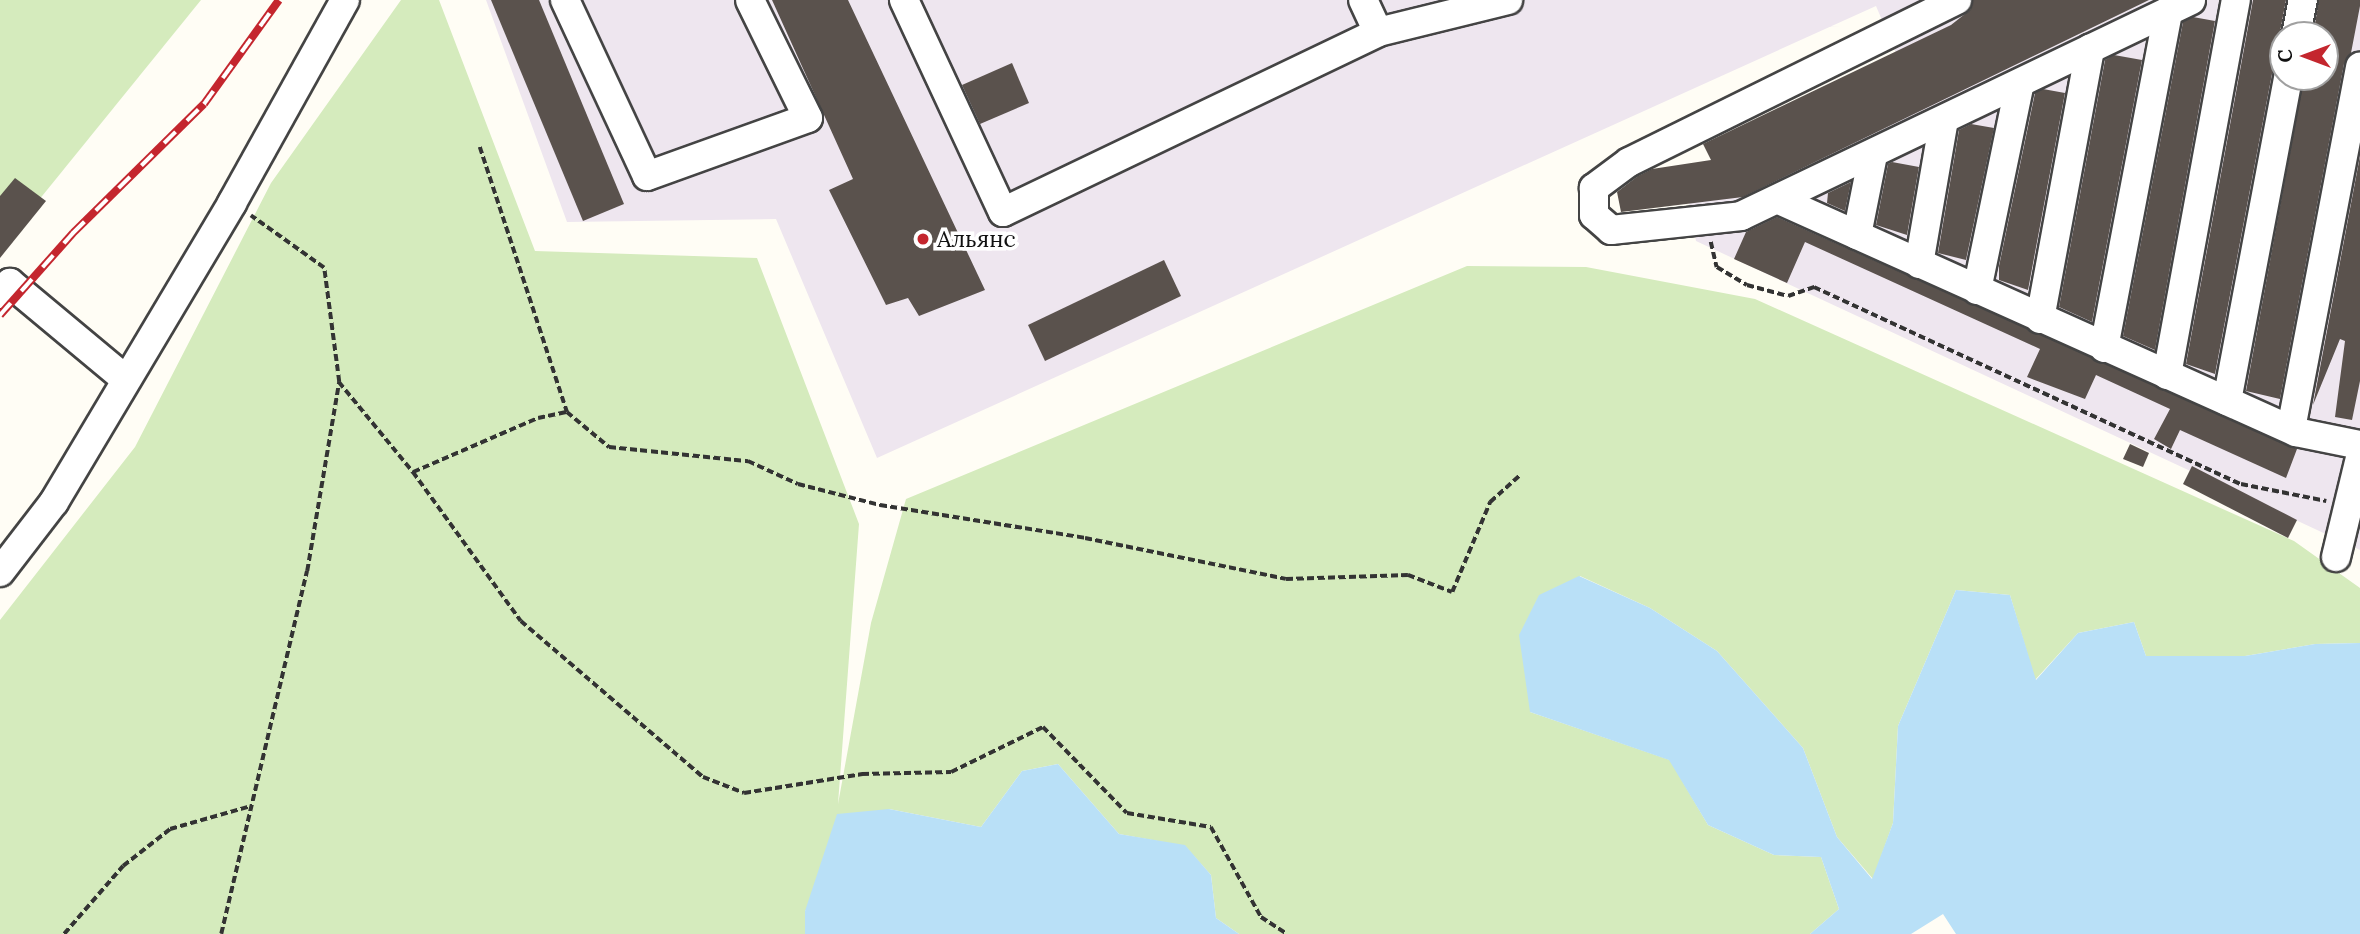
<!DOCTYPE html>
<meta charset="utf-8">
<style>
body{margin:0}
#map{position:relative;width:2360px;height:934px;overflow:hidden;background:#fffdf5;font-family:Lora,serif}
div>[style]{position:absolute}
.industrial>*{inset:0;background:#eee6ef}
.green>*{inset:0;background:#d5ebbd}
.water>*{inset:0;background:#b9e0f7}
.building>*{inset:0;background:#5a524d}
.path>*{height:3.5px;margin-top:-1.75px;transform-origin:0;background:repeating-linear-gradient(90deg,#333 0 7px,transparent 0 10.5px)}
.roads{filter:drop-shadow(2px 0 #444) drop-shadow(-2px 0 #444) drop-shadow(0 2px #444) drop-shadow(0 -2px #444)}
.minor>*{height:28px;margin:-14px;padding:0 14px;transform-origin:14px;border-radius:14px;background:#fff}
.rail>*{height:8px;margin-top:-4px;transform-origin:0;background:repeating-linear-gradient(90deg,#fff 0 16px,#c4262e 0 32px);box-sizing:border-box;border-block:2px solid #c4262e}
.dots>*{width:19px;height:19px;translate:-50% -50%;box-sizing:border-box;border:4px solid #fff;border-radius:50%}
span{translate:-50% -50%;white-space:nowrap;text-align:center;line-height:1.15;-webkit-text-stroke:7px #fff;paint-order:stroke}
.poi-label{font-size:23px;color:#111}
.left{translate:0 -50%;text-align:left}
.north{position:absolute;left:2269px;top:21px;width:70px;height:70px;box-sizing:border-box;background:#fff;border:2px solid #a0a0a0;border-radius:50%;rotate:270deg;font-size:19px;font-weight:700;line-height:28px;text-align:center;color:#111}
.north::after{content:'';display:block;margin:auto;width:24px;height:32px;background:#c4262e;clip-path:polygon(50% 0,100% 100%,50% 72%,0 100%)}
</style>
<div id="map">
<div class="industrial">
<i style="clip-path:polygon(evenodd,486px 0,2360px 0,2360px 550px,1696px 241px,1688px 197px,1905px 74px,1876px 6px,877px 458px,776px 219px,567px 222px,486px 0,2283px 35px,2325px 35px,2325px 77px,2283px 77px,2283px 35px)"></i>
</div>
<div class="green">
<i style="clip-path:polygon(0 0,201px 0,0 248px)"></i>
<i style="clip-path:polygon(401px 0,439px 0,535px 251px,757px 258px,859px 524px,838px 804px,871px 623px,906px 499px,1467px 266px,1586px 267px,1755px 299px,2294px 541px,2360px 588px,2360px 643px,2315px 644px,2245px 656px,2146px 656px,2134px 622px,2078px 633px,2035px 680px,2010px 595px,1956px 590px,1898px 726px,1893px 823px,1873px 879px,1837px 837px,1803px 748px,1717px 651px,1650px 608px,1580px 576px,1530px 712px,1670px 760px,1708px 825px,1774px 855px,1821px 857px,1839px 909px,1810px 934px,1239px 934px,1216px 918px,1211px 875px,1185px 846px,1119px 834px,1058px 764px,1022px 771px,981px 827px,889px 809px,805px 911px,805px 934px,0 934px,0 620px,135px 447px,271px 183px)"></i>
</div>
<div class="water">
<i style="clip-path:polygon(1579px 576px,1650px 608px,1717px 651px,1803px 748px,1837px 837px,1872px 879px,1893px 823px,1898px 726px,1956px 590px,2010px 595px,2036px 680px,2078px 633px,2134px 622px,2146px 656px,2245px 656px,2315px 644px,2360px 643px,2360px 934px,1956px 934px,1943px 914px,1911px 934px,1810px 934px,1839px 909px,1821px 857px,1774px 855px,1708px 825px,1669px 760px,1530px 712px,1519px 635px,1539px 595px)"></i>
<i style="clip-path:polygon(1058px 764px,1119px 834px,1185px 845px,1211px 875px,1216px 918px,1239px 934px,805px 934px,805px 911px,837px 814px,889px 809px,981px 827px,1022px 771px)"></i>
</div>
<div class="building">
<i style="clip-path:polygon(491px 0,539px 0,624px 204px,583px 221px)"></i>
<i style="clip-path:polygon(772px 0,848px 0,985px 290px,919px 316px,908px 298px,886px 305px,829px 190px,853px 179px)"></i>
<i style="clip-path:polygon(1973px 0,2149px 0,1743px 197px,1621px 212px,1617px 192px,1638px 176px,1652px 169px,1711px 160px,1703px 144px,1951px 25px,1970px 10px)"></i>
<i style="clip-path:polygon(2253px 0,2286px 0,2280px 32px,2283px 61px,2272px 74px,2215px 374px,2186px 364px)"></i>
<i style="clip-path:polygon(2319px 0,2360px 0,2360px 6px,2351px 53px,2344px 64px,2280px 399px,2246px 391px,2304px 77px,2325px 77px,2325px 35px,2313px 35px)"></i>
<i style="clip-path:polygon(2193px 17px,2215px 21px,2155px 350px,2123px 336px,2183px 22px)"></i>
<i style="clip-path:polygon(2114px 55px,2142px 60px,2092px 322px,2059px 307px,2105px 60px)"></i>
<i style="clip-path:polygon(1012px 63px,1029px 103px,980px 124px,962px 85px)"></i>
<i style="clip-path:polygon(2043px 89px,2065px 93px,2028px 290px,1999px 280px,1999px 266px,2035px 93px)"></i>
<i style="clip-path:polygon(1971px 124px,1994px 128px,1966px 260px,1938px 253px,1959px 130px)"></i>
<i style="clip-path:polygon(2360px 156px,2360px 381px,2352px 420px,2335px 417px,2345px 341px,2340px 339px,2313px 405px)"></i>
<i style="clip-path:polygon(1892px 162px,1919px 167px,1907px 235px,1876px 225px,1888px 164px)"></i>
<i style="clip-path:polygon(15px 178px,46px 201px,0 258px,0 196px)"></i>
<i style="clip-path:polygon(1851px 182px,1845px 211px,1827px 203px,1828px 193px)"></i>
<i style="clip-path:polygon(1777px 217px,2297px 449px,2286px 478px,2180px 430px,2171px 449px,2154px 439px,2170px 409px,2096px 375px,2085px 399px,2027px 377px,2040px 349px,1805px 242px,1787px 283px,1734px 259px,1746px 232px)"></i>
<i style="clip-path:polygon(1164px 260px,1181px 296px,1045px 361px,1028px 325px)"></i>
<i style="clip-path:polygon(2130px 444px,2149px 453px,2143px 467px,2123px 459px)"></i>
<i style="clip-path:polygon(2192px 466px,2297px 520px,2288px 538px,2183px 484px)"></i>
</div>
<div class="path">
<i style="left:480px;top:147px;width:279px;rotate:71.8deg"></i>
<i style="left:1711px;top:242px;width:26px;rotate:77deg"></i>
<i style="left:1717px;top:267px;width:35px;rotate:31deg"></i>
<i style="left:1747px;top:285px;width:42px;rotate:15deg"></i>
<i style="left:1788px;top:296px;width:28px;rotate:-19deg"></i>
<i style="left:1814px;top:287px;width:470px;rotate:24.8deg"></i>
<i style="left:2241px;top:484px;width:87px;rotate:11.3deg"></i>
<i style="left:339px;top:382px;width:117px;rotate:50.6deg"></i>
<i style="left:413px;top:472px;width:184px;rotate:54.1deg"></i>
<i style="left:521px;top:621px;width:240px;rotate:40.6deg"></i>
<i style="left:703px;top:777px;width:44px;rotate:21.3deg"></i>
<i style="left:744px;top:793px;width:120px;rotate:-9.1deg"></i>
<i style="left:862px;top:774px;width:89px;rotate:-1.3deg"></i>
<i style="left:951px;top:772px;width:102px;rotate:-26.1deg"></i>
<i style="left:1043px;top:727px;width:120px;rotate:45.7deg"></i>
<i style="left:1127px;top:813px;width:85px;rotate:9.5deg"></i>
<i style="left:1211px;top:827px;width:103px;rotate:60.9deg"></i>
<i style="left:1261px;top:917px;width:31px;rotate:33deg"></i>
<i style="left:413px;top:472px;width:136px;rotate:-23.4deg"></i>
<i style="left:538px;top:418px;width:30px;rotate:-12deg"></i>
<i style="left:567px;top:412px;width:55px;rotate:39.8deg"></i>
<i style="left:609px;top:447px;width:140px;rotate:5.8deg"></i>
<i style="left:748px;top:461px;width:55px;rotate:24.7deg"></i>
<i style="left:798px;top:484px;width:85px;rotate:14.4deg"></i>
<i style="left:880px;top:505px;width:208px;rotate:9.1deg"></i>
<i style="left:1085px;top:538px;width:205px;rotate:11.5deg"></i>
<i style="left:1286px;top:579px;width:122px;rotate:-1.9deg"></i>
<i style="left:1408px;top:575px;width:47px;rotate:21.1deg"></i>
<i style="left:1452px;top:592px;width:98px;rotate:-67.1deg"></i>
<i style="left:1490px;top:502px;width:40px;rotate:-42deg"></i>
<i style="left:64px;top:934px;width:90px;rotate:-49.1deg"></i>
<i style="left:123px;top:866px;width:60px;rotate:-38.2deg"></i>
<i style="left:170px;top:829px;width:81px;rotate:-15.8deg"></i>
<i style="left:221px;top:934px;width:373px;rotate:-76.7deg"></i>
<i style="left:307px;top:571px;width:192px;rotate:-80.4deg"></i>
<i style="left:339px;top:382px;width:115px;rotate:-97.5deg"></i>
<i style="left:324px;top:268px;width:90px;rotate:-144.5deg"></i>
</div>
<div class="roads">
<div class="minor">
<i style="left:565px;top:0;width:194px;rotate:65deg"></i>
<i style="left:647px;top:176px;width:171px;rotate:-19.8deg"></i>
<i style="left:808px;top:118px;width:131px;rotate:-116.2deg"></i>
<i style="left:904px;top:0;width:234px;rotate:65deg"></i>
<i style="left:1003px;top:212px;width:416px;rotate:-25.6deg"></i>
<i style="left:1378px;top:32px;width:35px;rotate:-115deg"></i>
<i style="left:1957px;top:0;width:366px;rotate:153.7deg"></i>
<i style="left:1629px;top:162px;width:44px;rotate:143.4deg"></i>
<i style="left:1594px;top:188px;width:27px;rotate:90deg"></i>
<i style="left:1594px;top:215px;width:23px;rotate:41deg"></i>
<i style="left:1611px;top:230px;width:131px;rotate:-6.1deg"></i>
<i style="left:1741px;top:216px;width:499px;rotate:-25.6deg"></i>
<i style="left:1378px;top:32px;width:134px;rotate:-13.8deg"></i>
<i style="left:2296px;top:35px;width:36px;rotate:-79deg"></i>
<i style="left:1779px;top:200px;width:567px;rotate:24.17deg"></i>
<i style="left:2296px;top:432px;width:65px;rotate:11.5deg"></i>
<i style="left:1857px;top:235px;width:82px;rotate:-78.7deg"></i>
<i style="left:1919px;top:264px;width:146px;rotate:-80.2deg"></i>
<i style="left:1977px;top:290px;width:211px;rotate:-78.3deg"></i>
<i style="left:0;top:294px;width:15px;rotate:-48deg"></i>
<i style="left:10px;top:283px;width:148px;rotate:39.8deg"></i>
<i style="left:2040px;top:319px;width:275px;rotate:-79.5deg"></i>
<i style="left:2104px;top:348px;width:343px;rotate:-79.2deg"></i>
<i style="left:2167px;top:375px;width:381px;rotate:-79.6deg"></i>
<i style="left:2227px;top:401px;width:330px;rotate:-79.3deg"></i>
<i style="left:2291px;top:429px;width:369px;rotate:-79.2deg"></i>
<i style="left:2336px;top:557px;width:102px;rotate:-76.4deg"></i>
<i style="left:0;top:572px;width:88px;rotate:-52.4deg"></i>
<i style="left:54px;top:502px;width:348px;rotate:-59.2deg"></i>
<i style="left:232px;top:203px;width:232px;rotate:-60.9deg"></i>
</div>
</div>
<div class="rail">
<i style="left:0;top:315px;width:110px;rotate:-48.3deg"></i>
<i style="left:73px;top:233px;width:184px;rotate:-44.6deg"></i>
<i style="left:204px;top:104px;width:128px;rotate:-54.2deg"></i>
</div>
<div class="dots">
<i style="left:923px;top:239px;background:#c4262e"></i>
</div>
<div class="poi-label">
<span class="left" style="left:937px;top:239px">Альянс</span>
</div>
<div class="north">С</div>
</div>
